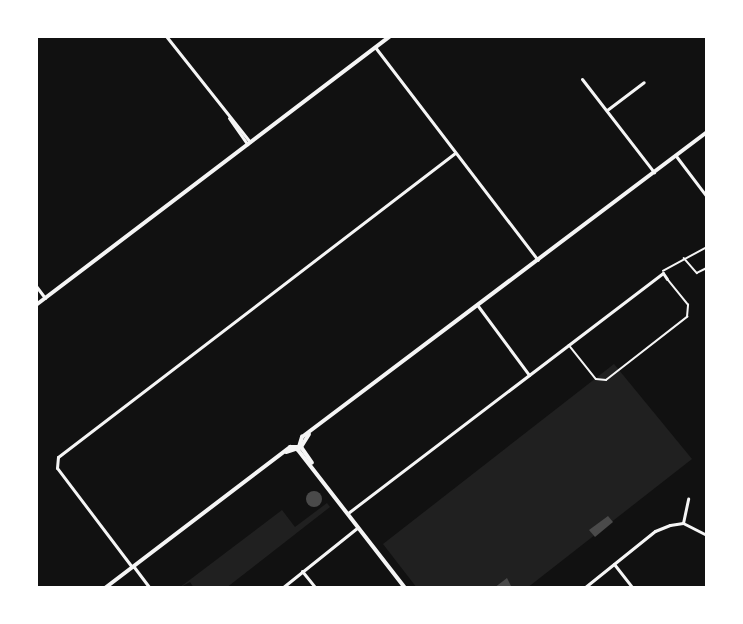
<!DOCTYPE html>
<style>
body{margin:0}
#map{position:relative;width:743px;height:624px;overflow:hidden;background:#111;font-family:"DejaVu Sans",sans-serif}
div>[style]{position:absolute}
.green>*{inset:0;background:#202020}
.building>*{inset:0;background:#4a4a4a}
.round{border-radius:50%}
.service>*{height:1.5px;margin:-0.75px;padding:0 0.75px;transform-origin:0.75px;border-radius:0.75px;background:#f5f5f5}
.minor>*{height:3px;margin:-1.5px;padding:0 1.5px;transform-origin:1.5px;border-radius:1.5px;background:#f5f5f5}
.tertiary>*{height:4px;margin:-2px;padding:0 2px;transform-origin:2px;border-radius:2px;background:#f5f5f5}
span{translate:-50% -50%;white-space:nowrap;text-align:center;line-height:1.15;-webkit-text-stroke:6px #fff;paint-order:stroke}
.frame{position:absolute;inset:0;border:38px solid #fff;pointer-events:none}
</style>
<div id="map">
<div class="green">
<i style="clip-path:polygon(614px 364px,692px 459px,527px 588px,417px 588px,383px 544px)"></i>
<i style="clip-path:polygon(327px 503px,330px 507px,226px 588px,194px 588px,190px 582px,179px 588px,282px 510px,295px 527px)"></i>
</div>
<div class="building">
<i class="round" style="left:306px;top:491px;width:16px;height:16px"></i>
<i style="clip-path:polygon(608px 516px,613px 522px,595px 537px,589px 530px)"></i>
<i style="clip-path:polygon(507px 578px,512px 588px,494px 588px)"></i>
</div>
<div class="service">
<i style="left:684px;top:258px;width:20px;rotate:49deg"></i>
<i style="left:697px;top:273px;width:11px;rotate:-27deg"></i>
<i style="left:663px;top:271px;width:50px;rotate:-28.6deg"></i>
<i style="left:569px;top:345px;width:43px;rotate:51.5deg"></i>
<i style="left:596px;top:379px;width:10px;rotate:6deg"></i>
<i style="left:606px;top:380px;width:103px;rotate:-37.9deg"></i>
<i style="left:687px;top:317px;width:12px;rotate:-85deg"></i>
<i style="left:688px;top:305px;width:33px;rotate:-129deg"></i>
</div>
<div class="minor">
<i style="left:166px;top:36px;width:135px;rotate:51.6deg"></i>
<i style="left:375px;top:47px;width:268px;rotate:52.6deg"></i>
<i style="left:582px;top:79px;width:118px;rotate:52.3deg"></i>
<i style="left:607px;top:110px;width:46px;rotate:-37.1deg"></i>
<i style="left:229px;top:118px;width:32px;rotate:55deg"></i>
<i style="left:676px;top:156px;width:51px;rotate:52.9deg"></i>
<i style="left:36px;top:286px;width:15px;rotate:53deg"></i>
<i style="left:478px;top:306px;width:86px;rotate:53.5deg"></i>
<i style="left:348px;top:513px;width:396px;rotate:-37.3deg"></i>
<i style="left:663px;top:273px;width:7px;rotate:56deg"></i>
<i style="left:683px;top:523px;width:25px;rotate:-78deg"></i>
<i style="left:614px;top:564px;width:31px;rotate:52deg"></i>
<i style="left:132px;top:567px;width:124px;rotate:-127.1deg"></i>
<i style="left:57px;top:468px;width:11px;rotate:-85deg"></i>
<i style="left:58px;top:457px;width:500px;rotate:-37.44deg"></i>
<i style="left:134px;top:567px;width:26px;rotate:53deg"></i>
<i style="left:302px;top:571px;width:22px;rotate:51deg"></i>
<i style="left:282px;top:588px;width:96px;rotate:-38.7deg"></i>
<i style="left:584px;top:588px;width:91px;rotate:-38.8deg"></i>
<i style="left:655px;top:531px;width:16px;rotate:-22deg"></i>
<i style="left:670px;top:525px;width:13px;rotate:-9deg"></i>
<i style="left:683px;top:523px;width:27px;rotate:27deg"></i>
</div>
<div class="tertiary">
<i style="left:36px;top:305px;width:445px;rotate:-37.2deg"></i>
<i style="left:301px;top:447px;width:19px;rotate:55deg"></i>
<i style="left:298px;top:450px;width:14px;rotate:-73deg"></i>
<i style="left:302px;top:437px;width:507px;rotate:-36.98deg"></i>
<i style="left:298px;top:450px;width:175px;rotate:52.2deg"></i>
<i style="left:286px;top:452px;width:16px;rotate:-18deg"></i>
<i style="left:301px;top:447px;width:15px;rotate:-58deg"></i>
<i style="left:105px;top:588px;width:233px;rotate:-37.3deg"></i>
<i style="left:290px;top:447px;width:11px"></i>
</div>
<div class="frame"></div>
</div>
